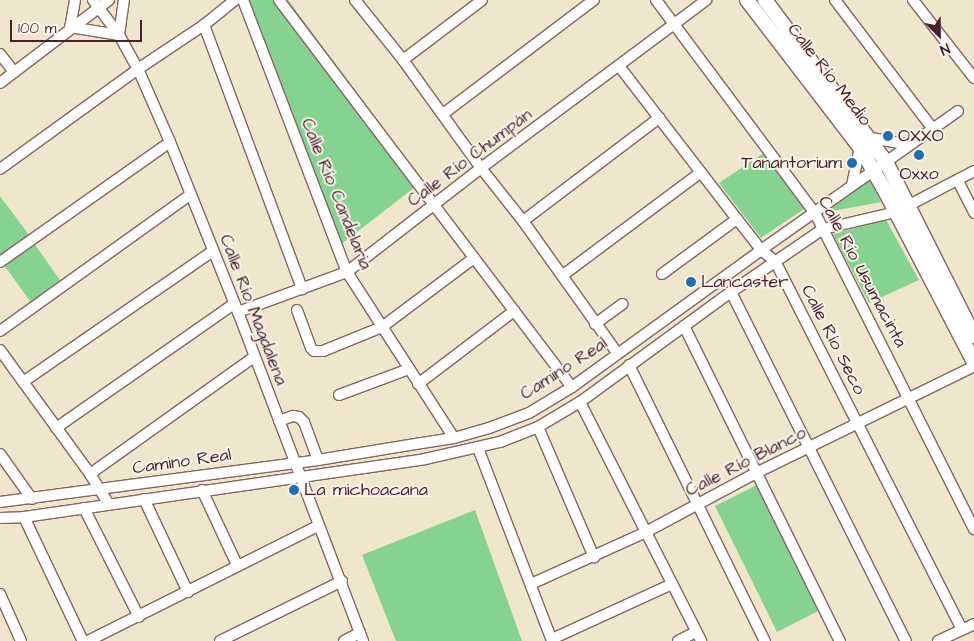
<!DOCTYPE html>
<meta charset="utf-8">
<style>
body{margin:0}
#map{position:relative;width:974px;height:641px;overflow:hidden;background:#f0e6cc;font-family:"Architects Daughter",sans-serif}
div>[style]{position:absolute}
.green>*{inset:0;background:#85d291}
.roads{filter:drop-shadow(1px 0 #846563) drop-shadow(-1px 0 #846563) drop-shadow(0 1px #846563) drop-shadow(0 -1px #846563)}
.minor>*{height:10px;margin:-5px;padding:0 5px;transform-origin:5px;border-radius:5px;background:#fff}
.major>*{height:14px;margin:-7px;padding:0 7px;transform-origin:7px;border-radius:7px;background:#fff}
.dots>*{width:14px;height:14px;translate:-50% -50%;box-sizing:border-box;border:2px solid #f7f3e8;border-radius:50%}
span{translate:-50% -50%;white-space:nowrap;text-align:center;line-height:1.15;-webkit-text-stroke:4px #f7f3e8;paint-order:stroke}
.street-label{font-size:18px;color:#4a1f2b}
.poi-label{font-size:18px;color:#4a1f2b}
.left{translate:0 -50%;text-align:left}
.right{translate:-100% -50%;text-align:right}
.north{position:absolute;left:914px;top:10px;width:50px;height:50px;-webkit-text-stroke:4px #f7f3e8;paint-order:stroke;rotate:157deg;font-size:14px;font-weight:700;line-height:20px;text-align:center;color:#4a1f2b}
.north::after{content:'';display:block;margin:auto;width:18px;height:22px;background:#4a1f2b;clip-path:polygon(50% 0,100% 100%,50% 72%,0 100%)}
.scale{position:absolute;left:10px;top:20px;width:132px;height:22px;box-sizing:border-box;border:2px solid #4a1f2b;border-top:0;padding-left:6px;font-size:15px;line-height:18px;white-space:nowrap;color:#4a1f2b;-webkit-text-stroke:4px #f7f3e8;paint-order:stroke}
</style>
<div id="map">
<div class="green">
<i style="clip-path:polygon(249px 0,288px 0,423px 181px,340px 245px)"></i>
<i style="clip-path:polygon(764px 153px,804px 209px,761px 238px,719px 183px)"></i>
<i style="clip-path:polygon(870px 180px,881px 202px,822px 213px)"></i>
<i style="clip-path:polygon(0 196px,29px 235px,0 256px)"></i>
<i style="clip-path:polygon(886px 220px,919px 280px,869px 303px,833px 234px)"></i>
<i style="clip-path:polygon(34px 243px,62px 283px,32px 304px,4px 265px)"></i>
<i style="clip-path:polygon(763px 482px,826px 607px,777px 632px,715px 506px)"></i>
<i style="clip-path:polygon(475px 510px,522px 641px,396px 641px,362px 555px)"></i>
</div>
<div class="roads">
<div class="minor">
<i style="left:75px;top:0;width:27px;rotate:100deg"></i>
<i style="left:70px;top:27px;width:50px;rotate:9.3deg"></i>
<i style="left:119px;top:35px;width:35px;rotate:-82deg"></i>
<i style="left:93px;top:0;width:44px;rotate:53.4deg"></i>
<i style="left:119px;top:35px;width:39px;rotate:61deg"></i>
<i style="left:138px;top:69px;width:80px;rotate:66.3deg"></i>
<i style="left:170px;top:142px;width:183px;rotate:68.2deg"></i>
<i style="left:238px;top:312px;width:352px;rotate:69.2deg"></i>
<i style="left:243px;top:0;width:291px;rotate:69.1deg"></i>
<i style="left:347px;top:272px;width:197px;rotate:57.2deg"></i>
<i style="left:279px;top:0;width:485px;rotate:52.9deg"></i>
<i style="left:355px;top:0;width:77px;rotate:51.3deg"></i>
<i style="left:403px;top:60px;width:133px;rotate:54.2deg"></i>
<i style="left:481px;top:168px;width:68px;rotate:51.6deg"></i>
<i style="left:523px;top:221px;width:163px;rotate:54.5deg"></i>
<i style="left:656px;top:0;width:266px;rotate:53.3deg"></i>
<i style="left:815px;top:213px;width:354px;rotate:63.3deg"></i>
<i style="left:835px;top:0;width:161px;rotate:52.8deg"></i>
<i style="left:913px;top:0;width:99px;rotate:52deg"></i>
<i style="left:204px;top:25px;width:282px;rotate:69.6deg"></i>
<i style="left:0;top:54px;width:23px;rotate:52deg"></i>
<i style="left:403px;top:60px;width:99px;rotate:-37.2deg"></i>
<i style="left:619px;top:66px;width:193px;rotate:52.4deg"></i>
<i style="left:737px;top:219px;width:39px;rotate:52deg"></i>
<i style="left:761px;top:250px;width:18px;rotate:38deg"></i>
<i style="left:775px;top:261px;width:413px;rotate:63.1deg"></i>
<i style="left:0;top:83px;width:137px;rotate:-37.3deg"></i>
<i style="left:443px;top:114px;width:189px;rotate:-37.1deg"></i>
<i style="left:871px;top:138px;width:39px;rotate:10deg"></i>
<i style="left:0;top:169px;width:170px;rotate:-35.9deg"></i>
<i style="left:138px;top:69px;width:79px;rotate:-33.7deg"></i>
<i style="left:204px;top:25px;width:40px;rotate:-39deg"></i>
<i style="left:958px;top:181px;width:36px;rotate:63deg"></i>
<i style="left:852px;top:185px;width:39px;rotate:-78deg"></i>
<i style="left:523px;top:221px;width:171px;rotate:-37.1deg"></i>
<i style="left:0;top:262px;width:208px;rotate:-35.2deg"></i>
<i style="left:662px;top:274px;width:93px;rotate:-36.3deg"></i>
<i style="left:563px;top:275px;width:172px;rotate:-36.7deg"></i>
<i style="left:731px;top:292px;width:390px;rotate:63.4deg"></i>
<i style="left:297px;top:310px;width:40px;rotate:69.8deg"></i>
<i style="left:311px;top:348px;width:4px;rotate:45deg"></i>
<i style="left:314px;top:351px;width:9px"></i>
<i style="left:323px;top:351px;width:64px;rotate:-22.1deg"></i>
<i style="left:382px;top:327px;width:115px;rotate:-36.9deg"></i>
<i style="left:238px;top:312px;width:116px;rotate:-20.2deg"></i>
<i style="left:347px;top:272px;width:170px;rotate:-37.8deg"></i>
<i style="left:481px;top:168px;width:281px;rotate:-36.7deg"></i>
<i style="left:595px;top:324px;width:34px;rotate:-36deg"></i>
<i style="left:684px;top:326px;width:352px;rotate:63.7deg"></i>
<i style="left:0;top:331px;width:234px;rotate:-35.6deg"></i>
<i style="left:0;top:350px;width:153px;rotate:54deg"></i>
<i style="left:90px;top:474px;width:36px;rotate:58deg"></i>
<i style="left:629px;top:365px;width:308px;rotate:63.8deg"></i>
<i style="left:23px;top:382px;width:231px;rotate:-34.6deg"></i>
<i style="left:418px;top:384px;width:121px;rotate:-37.2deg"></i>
<i style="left:339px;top:395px;width:75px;rotate:-20.4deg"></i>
<i style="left:580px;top:402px;width:268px;rotate:63.1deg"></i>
<i style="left:279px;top:421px;width:15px;rotate:-20deg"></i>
<i style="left:293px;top:416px;width:6px;rotate:9deg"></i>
<i style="left:299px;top:417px;width:7px;rotate:45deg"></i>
<i style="left:304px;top:422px;width:40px;rotate:69.8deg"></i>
<i style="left:538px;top:427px;width:142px;rotate:66.7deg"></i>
<i style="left:56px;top:428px;width:217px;rotate:-34.9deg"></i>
<i style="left:478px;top:448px;width:207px;rotate:69deg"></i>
<i style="left:0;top:454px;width:55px;rotate:54.6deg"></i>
<i style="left:90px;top:474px;width:201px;rotate:-35.5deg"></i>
<i style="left:202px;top:490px;width:83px;rotate:65deg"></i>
<i style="left:144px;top:499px;width:103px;rotate:64.7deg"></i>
<i style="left:0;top:502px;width:321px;rotate:-7.5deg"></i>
<i style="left:318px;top:460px;width:105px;rotate:-9.3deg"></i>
<i style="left:422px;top:443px;width:32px;rotate:-9deg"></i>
<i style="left:454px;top:438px;width:36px;rotate:-16deg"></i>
<i style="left:489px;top:428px;width:43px;rotate:-20.6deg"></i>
<i style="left:529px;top:413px;width:50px;rotate:-31.2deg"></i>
<i style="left:572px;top:387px;width:233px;rotate:-35.9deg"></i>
<i style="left:761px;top:250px;width:241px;rotate:-35.2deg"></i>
<i style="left:84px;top:508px;width:122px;rotate:63.2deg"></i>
<i style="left:24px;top:517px;width:137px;rotate:64.6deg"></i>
<i style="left:0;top:518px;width:24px;rotate:-2deg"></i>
<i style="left:24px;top:517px;width:405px;rotate:-8.2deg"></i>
<i style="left:425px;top:459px;width:77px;rotate:-12.8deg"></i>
<i style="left:500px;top:442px;width:41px;rotate:-21.5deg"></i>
<i style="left:538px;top:427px;width:49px;rotate:-30.8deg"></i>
<i style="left:580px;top:402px;width:187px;rotate:-36.1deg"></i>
<i style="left:731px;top:292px;width:112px;rotate:-34.4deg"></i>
<i style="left:823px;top:229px;width:75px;rotate:-13.1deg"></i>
<i style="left:896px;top:212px;width:88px;rotate:-27.7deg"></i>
<i style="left:531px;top:584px;width:124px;rotate:-24.3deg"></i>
<i style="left:644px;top:533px;width:127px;rotate:-28.2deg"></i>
<i style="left:756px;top:473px;width:243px;rotate:-26.1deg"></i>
<i style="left:0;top:594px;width:51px;rotate:65.9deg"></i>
<i style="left:552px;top:639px;width:132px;rotate:-24.6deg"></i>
<i style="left:88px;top:641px;width:257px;rotate:-26.6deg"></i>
<i style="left:220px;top:641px;width:136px;rotate:-26.2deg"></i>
<i style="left:344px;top:641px;width:18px;rotate:-27deg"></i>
<i style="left:678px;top:641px;width:20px;rotate:-27deg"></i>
<i style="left:938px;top:641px;width:40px;rotate:-25deg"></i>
</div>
<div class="major">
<i style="left:747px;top:0;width:185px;rotate:52.5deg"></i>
<i style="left:860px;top:147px;width:48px;rotate:60.3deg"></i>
<i style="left:884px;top:189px;width:195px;rotate:62.5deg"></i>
<i style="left:765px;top:0;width:202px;rotate:53.2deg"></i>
<i style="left:886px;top:162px;width:195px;rotate:63.2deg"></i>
</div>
</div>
<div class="dots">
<i style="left:888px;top:136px;background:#1f6fb2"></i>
<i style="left:919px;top:155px;background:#1f6fb2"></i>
<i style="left:852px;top:163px;background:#1f6fb2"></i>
<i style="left:691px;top:282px;background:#1f6fb2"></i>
<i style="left:294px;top:490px;background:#1f6fb2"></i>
</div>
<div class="street-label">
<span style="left:829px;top:75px;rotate:52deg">Calle Río Medio</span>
<span style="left:470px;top:158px;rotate:-37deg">Calle Río Chumpán</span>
<span style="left:336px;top:194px;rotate:68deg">Calle Río Candelaria</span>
<span style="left:862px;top:272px;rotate:62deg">Calle Río Usumacinta</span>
<span style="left:253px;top:310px;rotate:69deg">Calle Río Magdalena</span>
<span style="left:833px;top:340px;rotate:63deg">Calle Río Seco</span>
<span style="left:564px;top:369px;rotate:-33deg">Camino Real</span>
<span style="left:182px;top:462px;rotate:-8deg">Camino Real</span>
<span style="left:746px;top:462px;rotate:-27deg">Calle Río Blanco</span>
</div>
<div class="poi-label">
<span class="left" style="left:898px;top:136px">OXXO</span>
<span class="right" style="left:842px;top:163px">Tanantorium</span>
<span style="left:919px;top:174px">Oxxo</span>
<span class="left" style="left:701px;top:282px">Lancaster</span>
<span class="left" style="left:304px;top:490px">La michoacana</span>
</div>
<div class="north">N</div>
<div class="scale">100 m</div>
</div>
